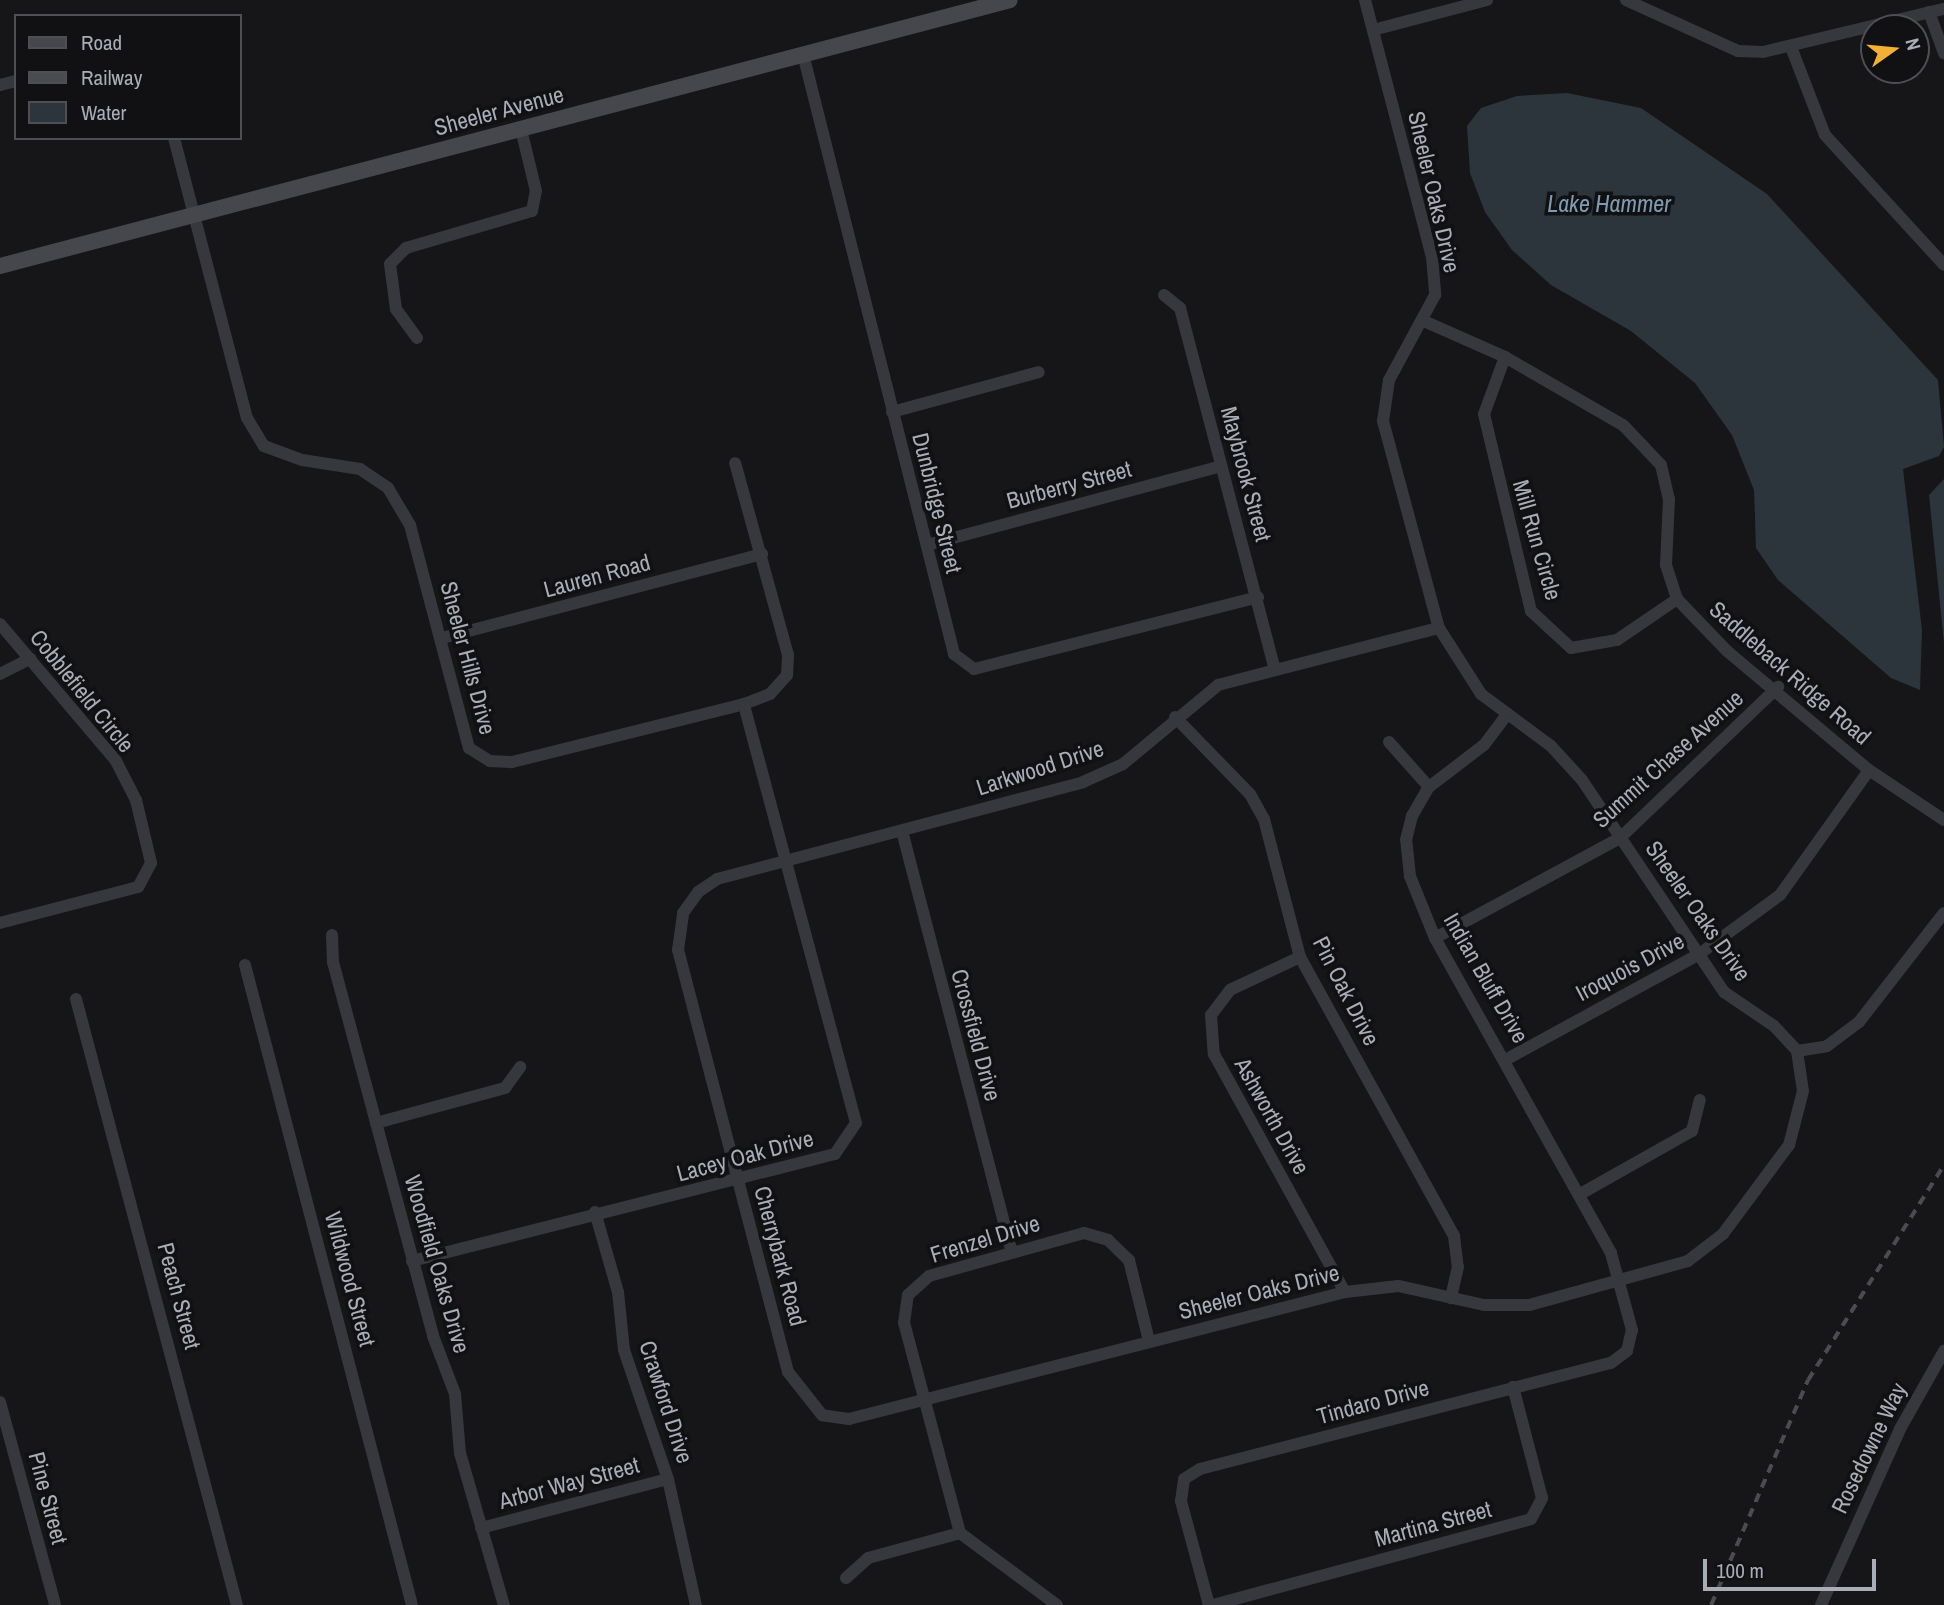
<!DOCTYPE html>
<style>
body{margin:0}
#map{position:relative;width:1944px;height:1605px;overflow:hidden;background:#161618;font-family:"Archivo Narrow",sans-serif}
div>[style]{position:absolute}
.water>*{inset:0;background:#2c353c}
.street>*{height:12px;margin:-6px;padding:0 6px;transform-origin:6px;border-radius:6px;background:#37383d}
.secondary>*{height:16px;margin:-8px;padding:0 8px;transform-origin:8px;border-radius:8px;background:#45474d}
.rail>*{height:3.5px;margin-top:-1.75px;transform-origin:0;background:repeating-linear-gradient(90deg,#4a4c52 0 9px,transparent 0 16px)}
span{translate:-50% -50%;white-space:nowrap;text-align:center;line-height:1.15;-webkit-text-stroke:7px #111113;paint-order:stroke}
.street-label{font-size:23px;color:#a8adb8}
.water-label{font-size:24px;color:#7f9bb3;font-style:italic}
.legend{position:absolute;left:14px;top:14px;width:228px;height:126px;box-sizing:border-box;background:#111113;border:2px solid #4d4f55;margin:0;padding:9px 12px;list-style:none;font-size:21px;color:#a8adb8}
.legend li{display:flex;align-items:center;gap:14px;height:35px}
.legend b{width:35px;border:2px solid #4d4f55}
.north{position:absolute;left:1860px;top:14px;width:70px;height:70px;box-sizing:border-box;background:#111113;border:2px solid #4d4f55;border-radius:50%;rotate:75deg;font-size:19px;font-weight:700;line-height:28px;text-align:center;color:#a8adb8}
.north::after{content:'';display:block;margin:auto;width:24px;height:32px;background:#f2b134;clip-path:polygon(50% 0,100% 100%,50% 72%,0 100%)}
.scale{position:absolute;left:1703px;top:1559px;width:173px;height:32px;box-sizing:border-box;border:4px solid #a8adb8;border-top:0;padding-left:9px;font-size:21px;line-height:24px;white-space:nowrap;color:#a8adb8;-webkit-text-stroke:5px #111113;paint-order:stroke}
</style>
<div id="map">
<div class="water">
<i style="clip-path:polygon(1567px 93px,1641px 108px,1767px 194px,1938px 380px,1944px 447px,1939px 456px,1903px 469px,1922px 630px,1920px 690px,1891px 678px,1778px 580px,1756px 548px,1754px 490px,1732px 435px,1695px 383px,1631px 331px,1551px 285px,1512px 250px,1485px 212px,1470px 173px,1467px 126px,1481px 108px,1517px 96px)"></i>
<i style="clip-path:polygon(1944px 479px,1944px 643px,1929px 495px)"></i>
</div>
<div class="street">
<i style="left:1365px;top:0;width:266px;rotate:75.4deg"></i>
<i style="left:1432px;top:257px;width:38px;rotate:85deg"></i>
<i style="left:1435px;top:295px;width:97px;rotate:118.4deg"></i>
<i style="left:1389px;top:380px;width:41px;rotate:98.3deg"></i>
<i style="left:1383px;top:421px;width:214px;rotate:74.9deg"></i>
<i style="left:1439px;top:628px;width:78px;rotate:57.5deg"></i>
<i style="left:1481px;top:694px;width:87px;rotate:36.6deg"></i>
<i style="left:1551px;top:746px;width:46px;rotate:47.6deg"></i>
<i style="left:1582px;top:780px;width:255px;rotate:56.2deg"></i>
<i style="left:1724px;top:992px;width:60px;rotate:34.2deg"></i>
<i style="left:1774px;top:1026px;width:34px;rotate:47deg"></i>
<i style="left:1797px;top:1051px;width:40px;rotate:81.5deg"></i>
<i style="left:1803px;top:1091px;width:56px;rotate:104.5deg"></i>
<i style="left:1789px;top:1145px;width:111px;rotate:126.6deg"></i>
<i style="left:1723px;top:1234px;width:44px;rotate:142.4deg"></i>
<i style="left:1688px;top:1261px;width:165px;rotate:164.5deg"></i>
<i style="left:1529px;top:1305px;width:45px;rotate:180deg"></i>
<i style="left:1484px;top:1305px;width:88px;rotate:-167.5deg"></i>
<i style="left:1398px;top:1286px;width:53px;rotate:173.5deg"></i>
<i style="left:1345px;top:1292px;width:512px;rotate:165.64deg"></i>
<i style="left:849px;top:1419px;width:27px;rotate:-172deg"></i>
<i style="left:822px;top:1415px;width:55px;rotate:-128.3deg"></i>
<i style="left:788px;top:1372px;width:436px;rotate:-104.6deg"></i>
<i style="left:678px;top:950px;width:37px;rotate:-82deg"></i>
<i style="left:683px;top:913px;width:26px;rotate:-54deg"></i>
<i style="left:698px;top:892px;width:23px;rotate:-34deg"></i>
<i style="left:717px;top:879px;width:379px;rotate:-14.8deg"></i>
<i style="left:1083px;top:782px;width:44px;rotate:-24.2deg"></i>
<i style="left:1123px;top:764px;width:124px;rotate:-39.7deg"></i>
<i style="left:1218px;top:685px;width:228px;rotate:-14.5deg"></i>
<i style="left:1626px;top:0;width:123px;rotate:24.5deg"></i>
<i style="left:1738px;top:51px;width:25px;rotate:2deg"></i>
<i style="left:1763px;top:52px;width:186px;rotate:-13.4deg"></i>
<i style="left:1929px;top:12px;width:44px;rotate:69.9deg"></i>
<i style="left:1373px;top:30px;width:118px;rotate:-14.7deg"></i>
<i style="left:1791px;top:47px;width:94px;rotate:68.9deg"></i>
<i style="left:1825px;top:135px;width:176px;rotate:47.5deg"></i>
<i style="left:803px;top:54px;width:619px;rotate:75.87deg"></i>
<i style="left:954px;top:654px;width:25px;rotate:37deg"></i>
<i style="left:974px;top:669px;width:293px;rotate:-14.2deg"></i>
<i style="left:0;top:85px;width:16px;rotate:-14deg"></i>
<i style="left:174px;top:138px;width:289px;rotate:75.4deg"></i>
<i style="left:247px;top:418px;width:33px;rotate:59deg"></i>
<i style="left:264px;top:446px;width:40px;rotate:20.2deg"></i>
<i style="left:302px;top:460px;width:59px;rotate:8.8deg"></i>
<i style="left:360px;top:469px;width:34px;rotate:34deg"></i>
<i style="left:388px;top:488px;width:43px;rotate:59.3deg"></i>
<i style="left:410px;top:525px;width:231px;rotate:75.2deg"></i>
<i style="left:469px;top:748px;width:25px;rotate:32deg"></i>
<i style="left:490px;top:761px;width:22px;rotate:3deg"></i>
<i style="left:512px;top:762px;width:239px;rotate:-14deg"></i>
<i style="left:744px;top:704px;width:28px;rotate:-21deg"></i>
<i style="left:770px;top:694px;width:25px;rotate:-48deg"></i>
<i style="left:787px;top:675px;width:20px;rotate:-87deg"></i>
<i style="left:788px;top:655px;width:199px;rotate:-105.4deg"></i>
<i style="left:1164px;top:295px;width:21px;rotate:39deg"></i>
<i style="left:1180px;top:308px;width:374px;rotate:75.3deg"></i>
<i style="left:1426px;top:322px;width:86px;rotate:23.9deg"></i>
<i style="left:1505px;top:357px;width:136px;rotate:30deg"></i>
<i style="left:1623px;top:425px;width:55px;rotate:46.5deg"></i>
<i style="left:1661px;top:465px;width:35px;rotate:77deg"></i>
<i style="left:1669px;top:499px;width:66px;rotate:92.6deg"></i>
<i style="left:1666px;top:565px;width:36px;rotate:72deg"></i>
<i style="left:1677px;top:599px;width:72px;rotate:46.1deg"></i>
<i style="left:1727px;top:651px;width:185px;rotate:40deg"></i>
<i style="left:1869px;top:770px;width:90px;rotate:33.7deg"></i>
<i style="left:417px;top:338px;width:36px;rotate:-126deg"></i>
<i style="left:396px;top:309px;width:45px;rotate:-97.6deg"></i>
<i style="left:390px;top:264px;width:23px;rotate:-45deg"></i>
<i style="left:406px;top:248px;width:131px;rotate:-16.4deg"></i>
<i style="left:532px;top:211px;width:20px;rotate:-79deg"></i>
<i style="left:536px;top:191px;width:64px;rotate:-103.6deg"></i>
<i style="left:1505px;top:357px;width:61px;rotate:110.2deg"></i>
<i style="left:1484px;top:414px;width:203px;rotate:76.6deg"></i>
<i style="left:1531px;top:611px;width:54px;rotate:42.8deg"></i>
<i style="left:1571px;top:648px;width:47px;rotate:-9.9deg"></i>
<i style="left:1617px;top:640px;width:73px;rotate:-34.3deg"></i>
<i style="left:892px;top:412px;width:152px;rotate:-15.2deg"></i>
<i style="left:927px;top:545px;width:304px;rotate:-15deg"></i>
<i style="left:0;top:624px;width:180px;rotate:49.7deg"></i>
<i style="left:116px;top:761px;width:44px;rotate:62.9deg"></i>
<i style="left:136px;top:800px;width:65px;rotate:76.6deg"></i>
<i style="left:151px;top:863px;width:27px;rotate:118deg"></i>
<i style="left:138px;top:887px;width:143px;rotate:165.4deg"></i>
<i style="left:442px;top:638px;width:331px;rotate:-14.7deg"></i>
<i style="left:0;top:674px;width:34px;rotate:-27deg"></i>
<i style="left:1175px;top:717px;width:107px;rotate:45.8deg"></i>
<i style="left:1250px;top:794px;width:29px;rotate:61deg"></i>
<i style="left:1264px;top:819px;width:143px;rotate:75.4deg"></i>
<i style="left:1300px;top:957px;width:319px;rotate:61.1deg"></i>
<i style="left:1454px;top:1236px;width:31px;rotate:83deg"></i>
<i style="left:1458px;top:1267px;width:32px;rotate:103deg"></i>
<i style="left:1389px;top:742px;width:60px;rotate:48.4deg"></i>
<i style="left:902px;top:831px;width:432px;rotate:75.4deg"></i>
<i style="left:332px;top:935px;width:27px;rotate:88deg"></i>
<i style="left:333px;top:962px;width:387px;rotate:75deg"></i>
<i style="left:433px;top:1336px;width:62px;rotate:69.2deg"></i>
<i style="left:455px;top:1394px;width:59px;rotate:85.2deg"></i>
<i style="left:460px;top:1453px;width:158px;rotate:73.9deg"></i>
<i style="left:1435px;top:938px;width:210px;rotate:-28.4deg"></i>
<i style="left:1620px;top:838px;width:219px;rotate:-43.7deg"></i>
<i style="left:1300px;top:957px;width:77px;rotate:154.8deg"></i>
<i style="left:1230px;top:990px;width:31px;rotate:127deg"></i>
<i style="left:1211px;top:1015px;width:39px;rotate:86deg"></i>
<i style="left:1214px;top:1054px;width:272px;rotate:61.2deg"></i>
<i style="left:245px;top:965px;width:661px;rotate:75.38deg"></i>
<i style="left:76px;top:999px;width:627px;rotate:75.12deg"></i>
<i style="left:1797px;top:1051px;width:30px;rotate:-9deg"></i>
<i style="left:1827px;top:1046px;width:40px;rotate:-37deg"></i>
<i style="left:1859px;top:1022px;width:138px;rotate:-52.1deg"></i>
<i style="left:1507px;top:1059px;width:217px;rotate:-28.6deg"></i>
<i style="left:1698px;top:955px;width:102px;rotate:-36.2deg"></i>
<i style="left:1780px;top:895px;width:153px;rotate:-54.5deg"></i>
<i style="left:376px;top:1123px;width:134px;rotate:-15.2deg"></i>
<i style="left:505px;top:1088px;width:26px;rotate:-54deg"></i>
<i style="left:1582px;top:1193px;width:126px;rotate:-29.4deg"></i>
<i style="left:1692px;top:1131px;width:32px;rotate:-76deg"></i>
<i style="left:595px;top:1212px;width:83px;rotate:74deg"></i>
<i style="left:618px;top:1292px;width:58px;rotate:84.1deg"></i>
<i style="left:624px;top:1350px;width:136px;rotate:71.2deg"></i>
<i style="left:668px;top:1479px;width:129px;rotate:77.5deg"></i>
<i style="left:412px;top:1261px;width:436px;rotate:-14.2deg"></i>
<i style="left:835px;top:1154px;width:37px;rotate:-56deg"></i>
<i style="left:856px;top:1123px;width:434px;rotate:-105deg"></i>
<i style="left:0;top:1402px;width:210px;rotate:74.8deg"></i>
<i style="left:481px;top:1528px;width:193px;rotate:-14.7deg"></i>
<i style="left:846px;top:1578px;width:30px;rotate:-42deg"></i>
<i style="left:868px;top:1558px;width:95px;rotate:-15.2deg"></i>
<i style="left:1057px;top:1605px;width:121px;rotate:-143.4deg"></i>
<i style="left:960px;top:1533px;width:217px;rotate:-104.9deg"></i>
<i style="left:904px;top:1323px;width:28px;rotate:-82deg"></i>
<i style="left:908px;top:1295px;width:28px;rotate:-42deg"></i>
<i style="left:929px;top:1276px;width:161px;rotate:-15.5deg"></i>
<i style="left:1084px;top:1233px;width:25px;rotate:16deg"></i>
<i style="left:1108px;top:1240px;width:29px;rotate:44deg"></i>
<i style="left:1129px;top:1260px;width:83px;rotate:76.1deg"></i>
<i style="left:1209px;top:1605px;width:108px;rotate:-105.1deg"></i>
<i style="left:1181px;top:1501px;width:22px;rotate:-82deg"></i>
<i style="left:1184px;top:1479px;width:19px;rotate:-32deg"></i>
<i style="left:1200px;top:1469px;width:424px;rotate:-14.5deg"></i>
<i style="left:1611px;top:1363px;width:20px;rotate:-37deg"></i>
<i style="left:1627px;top:1351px;width:22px;rotate:-77deg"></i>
<i style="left:1632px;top:1330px;width:80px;rotate:-105.3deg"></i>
<i style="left:1611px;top:1253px;width:361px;rotate:-119.2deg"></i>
<i style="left:1435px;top:938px;width:67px;rotate:-112deg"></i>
<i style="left:1410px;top:876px;width:36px;rotate:-96deg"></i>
<i style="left:1406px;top:840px;width:25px;rotate:-76deg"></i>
<i style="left:1412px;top:816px;width:34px;rotate:-60deg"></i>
<i style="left:1429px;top:787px;width:69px;rotate:-37.4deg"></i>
<i style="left:1484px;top:745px;width:39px;rotate:-53deg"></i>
<i style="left:1213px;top:1605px;width:329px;rotate:-15.1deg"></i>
<i style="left:1531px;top:1519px;width:24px;rotate:-62deg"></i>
<i style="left:1542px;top:1498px;width:115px;rotate:-104.6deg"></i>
<i style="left:1821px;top:1605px;width:193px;rotate:-65.8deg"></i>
<i style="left:1900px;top:1429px;width:90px;rotate:-60.6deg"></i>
</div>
<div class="secondary">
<i style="left:0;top:266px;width:1044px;rotate:-14.75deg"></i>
</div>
<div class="rail">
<i style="left:1711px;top:1605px;width:245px;rotate:-66.7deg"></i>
<i style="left:1808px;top:1380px;width:254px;rotate:-57.7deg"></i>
</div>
<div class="street-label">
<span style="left:499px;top:111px;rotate:-15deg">Sheeler Avenue</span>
<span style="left:1434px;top:192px;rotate:77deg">Sheeler Oaks Drive</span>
<span style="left:1246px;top:474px;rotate:75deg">Maybrook Street</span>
<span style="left:1069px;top:485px;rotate:-15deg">Burberry Street</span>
<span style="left:937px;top:503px;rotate:76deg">Dunbridge Street</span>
<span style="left:1537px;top:540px;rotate:74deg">Mill Run Circle</span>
<span style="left:597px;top:576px;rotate:-15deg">Lauren Road</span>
<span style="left:468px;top:658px;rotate:75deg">Sheeler Hills Drive</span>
<span style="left:1790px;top:673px;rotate:41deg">Saddleback Ridge Road</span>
<span style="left:82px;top:691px;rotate:51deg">Cobblefield Circle</span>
<span style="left:1668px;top:759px;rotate:-42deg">Summit Chase Avenue</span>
<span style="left:1040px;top:768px;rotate:-18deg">Larkwood Drive</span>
<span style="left:1698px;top:911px;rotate:55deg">Sheeler Oaks Drive</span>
<span style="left:1630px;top:967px;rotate:-28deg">Iroquois Drive</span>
<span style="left:1486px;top:978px;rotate:60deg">Indian Bluff Drive</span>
<span style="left:1346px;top:991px;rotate:63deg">Pin Oak Drive</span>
<span style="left:976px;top:1035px;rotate:75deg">Crossfield Drive</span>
<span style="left:1272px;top:1116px;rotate:61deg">Ashworth Drive</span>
<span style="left:745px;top:1156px;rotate:-15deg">Lacey Oak Drive</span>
<span style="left:985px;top:1239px;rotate:-17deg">Frenzel Drive</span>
<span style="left:780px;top:1256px;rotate:75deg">Cherrybark Road</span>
<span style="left:437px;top:1264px;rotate:74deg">Woodfield Oaks Drive</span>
<span style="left:350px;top:1279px;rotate:75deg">Wildwood Street</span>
<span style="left:1259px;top:1292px;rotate:-14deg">Sheeler Oaks Drive</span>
<span style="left:179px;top:1296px;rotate:75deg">Peach Street</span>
<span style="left:666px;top:1402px;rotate:72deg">Crawford Drive</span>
<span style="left:1373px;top:1402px;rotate:-15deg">Tindaro Drive</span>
<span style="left:1869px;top:1448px;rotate:-64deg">Rosedowne Way</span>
<span style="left:569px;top:1483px;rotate:-15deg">Arbor Way Street</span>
<span style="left:48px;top:1498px;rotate:75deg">Pine Street</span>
<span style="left:1433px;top:1524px;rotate:-15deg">Martina Street</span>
</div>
<div class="water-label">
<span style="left:1609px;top:204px">Lake Hammer</span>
</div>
<ul class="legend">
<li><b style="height:9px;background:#45474d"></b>Road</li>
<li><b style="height:9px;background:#4a4c52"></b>Railway</li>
<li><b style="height:19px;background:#2c353c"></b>Water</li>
</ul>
<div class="north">N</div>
<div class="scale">100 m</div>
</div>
